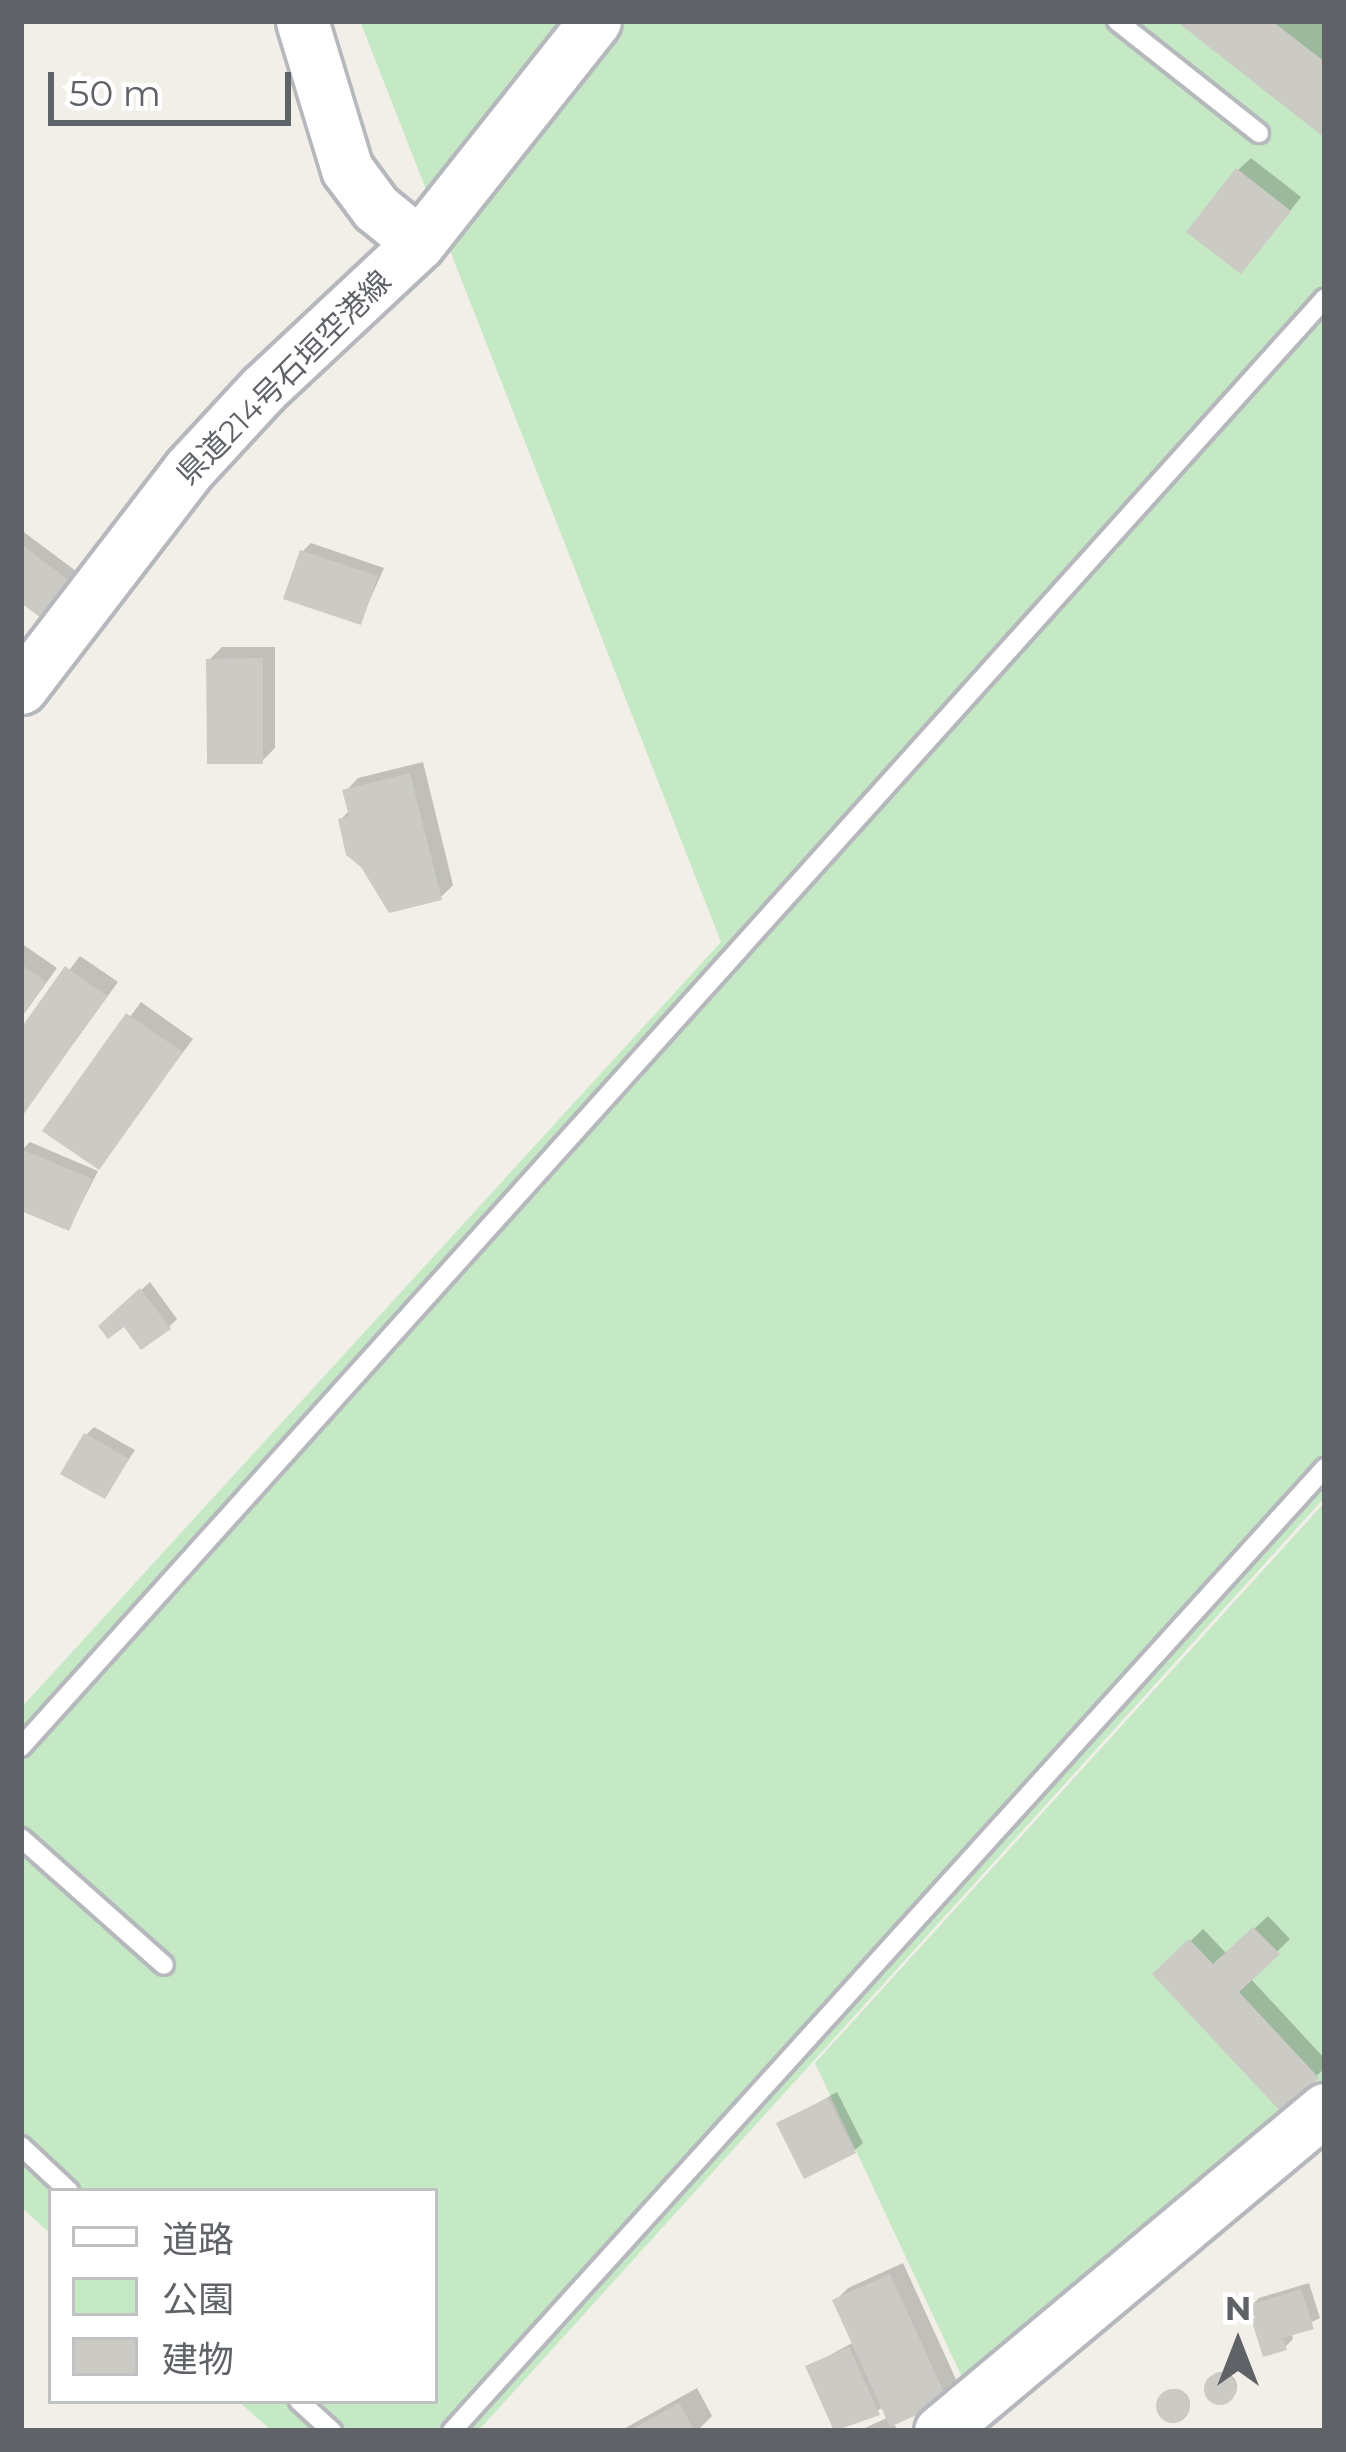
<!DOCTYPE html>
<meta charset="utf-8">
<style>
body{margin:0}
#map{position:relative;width:1346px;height:2452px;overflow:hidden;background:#f1efe8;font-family:Montserrat,"Noto Sans JP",sans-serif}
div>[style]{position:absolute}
.green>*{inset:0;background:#c5e8c5}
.shadow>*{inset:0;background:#0003}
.round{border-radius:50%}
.building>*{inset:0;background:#cccac5}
.roads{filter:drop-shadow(3px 0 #b5b8bc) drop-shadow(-3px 0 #b5b8bc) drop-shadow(0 3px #b5b8bc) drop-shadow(0 -3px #b5b8bc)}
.lane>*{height:18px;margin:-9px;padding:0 9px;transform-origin:9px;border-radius:9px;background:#fff}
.secondary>*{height:51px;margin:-25.5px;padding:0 25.5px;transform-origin:25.5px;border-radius:25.5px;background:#fff}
span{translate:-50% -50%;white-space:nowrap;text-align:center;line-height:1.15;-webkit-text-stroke:12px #fff;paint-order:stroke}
.street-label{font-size:30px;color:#5f6368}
.frame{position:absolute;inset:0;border:24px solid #5f6368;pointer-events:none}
.legend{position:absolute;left:48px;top:2188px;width:390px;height:216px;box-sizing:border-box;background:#fff;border:3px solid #bfc1c3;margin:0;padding:15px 21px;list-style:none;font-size:36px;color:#5f6368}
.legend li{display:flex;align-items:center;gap:24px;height:60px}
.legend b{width:60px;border:3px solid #bfc1c3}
.north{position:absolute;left:1178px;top:2284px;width:120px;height:120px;-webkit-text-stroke:9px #fff;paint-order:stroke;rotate:0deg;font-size:33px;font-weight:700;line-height:48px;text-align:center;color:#5f6368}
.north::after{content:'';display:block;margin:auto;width:42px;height:54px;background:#5f6368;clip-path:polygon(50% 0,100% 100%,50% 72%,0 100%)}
.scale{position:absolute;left:48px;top:72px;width:243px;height:54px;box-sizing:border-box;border:6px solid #5f6368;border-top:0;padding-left:15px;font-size:36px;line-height:42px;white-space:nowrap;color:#5f6368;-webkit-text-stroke:9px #fff;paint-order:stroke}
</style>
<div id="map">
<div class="green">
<i style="clip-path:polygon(360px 21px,1325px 21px,1325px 1497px,478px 2431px,272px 2431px,238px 2401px,435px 2401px,435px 2191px,51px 2191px,51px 2234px,21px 2207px,21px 1708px,721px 942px)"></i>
<i style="clip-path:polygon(1325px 1502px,1325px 2092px,968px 2390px,815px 2063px)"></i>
</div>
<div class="shadow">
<i style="clip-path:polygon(1181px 21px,1325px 21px,1325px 132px)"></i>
<i style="clip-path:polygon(1251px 158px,1301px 197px,1253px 258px,1238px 170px)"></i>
<i style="clip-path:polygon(21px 530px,76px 571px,49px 607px,21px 599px)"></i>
<i style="clip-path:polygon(311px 543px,384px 568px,360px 622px,303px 551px)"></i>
<i style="clip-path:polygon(222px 647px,275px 647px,275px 748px,262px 761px,209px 660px)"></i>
<i style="clip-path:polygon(423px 762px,453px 885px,440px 898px,341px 819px,350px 810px,346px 791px,358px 778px)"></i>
<i style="clip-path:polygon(21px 943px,57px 968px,21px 1018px)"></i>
<i style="clip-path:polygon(80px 956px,118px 982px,21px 1116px,21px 1034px)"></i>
<i style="clip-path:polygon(141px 1002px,193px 1039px,98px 1166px,46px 1130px)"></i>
<i style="clip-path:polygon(30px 1142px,98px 1171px,69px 1228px,21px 1207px,21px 1151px)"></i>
<i style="clip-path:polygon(150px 1282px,177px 1319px,169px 1327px,102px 1326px)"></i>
<i style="clip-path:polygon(94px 1427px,135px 1450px,105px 1496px,86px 1435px)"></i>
<i style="clip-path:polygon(1268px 1916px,1290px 1939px,1250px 1978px,1325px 2059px,1325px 2068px,1282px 2108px,1156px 1974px,1203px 1929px,1227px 1954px)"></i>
<i style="clip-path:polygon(837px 2092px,863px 2143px,854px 2151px,780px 2124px)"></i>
<i style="clip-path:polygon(903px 2263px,959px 2386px,946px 2398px,893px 2422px,898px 2431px,858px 2431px,889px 2417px,884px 2407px,837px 2431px,808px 2367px,854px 2342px,835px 2301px,848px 2288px)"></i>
<i style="clip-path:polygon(1309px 2283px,1320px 2318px,1291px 2332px,1293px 2339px,1285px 2347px,1250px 2307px,1259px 2298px)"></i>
<i class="round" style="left:1207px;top:2372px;width:30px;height:30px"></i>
<i style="clip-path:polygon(697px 2388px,712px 2416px,697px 2431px,620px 2431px)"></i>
<i class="round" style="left:1160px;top:2389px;width:30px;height:30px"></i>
</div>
<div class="building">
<i style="clip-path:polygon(1176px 21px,1272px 21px,1325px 62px,1325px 138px)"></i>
<i style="clip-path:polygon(1236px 168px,1291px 211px,1241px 274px,1186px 232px)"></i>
<i style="clip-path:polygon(21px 544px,70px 581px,41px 618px,21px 603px)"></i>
<i style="clip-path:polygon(300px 550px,378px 576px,361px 625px,283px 599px)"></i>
<i style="clip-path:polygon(263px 658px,263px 764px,207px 764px,206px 659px)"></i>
<i style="clip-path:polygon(410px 773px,442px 900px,389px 913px,361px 867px,346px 855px,338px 819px,349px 816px,342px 790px)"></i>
<i style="clip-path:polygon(21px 964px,46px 982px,21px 1017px)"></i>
<i style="clip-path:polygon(65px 966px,107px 996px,21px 1118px,21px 1028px)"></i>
<i style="clip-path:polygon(126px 1013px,183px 1052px,99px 1170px,42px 1131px)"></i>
<i style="clip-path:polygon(21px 1149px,92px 1179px,69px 1231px,21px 1211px)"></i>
<i style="clip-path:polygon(140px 1288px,171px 1329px,141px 1350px,124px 1327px,108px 1339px,98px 1326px)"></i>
<i style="clip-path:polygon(84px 1433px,129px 1459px,105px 1499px,60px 1474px)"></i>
<i style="clip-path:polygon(1253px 1927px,1280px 1954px,1239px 1992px,1319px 2078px,1282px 2113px,1152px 1974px,1189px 1939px,1213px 1964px)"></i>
<i style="clip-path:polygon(828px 2098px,856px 2153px,804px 2179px,776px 2123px)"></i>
<i style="clip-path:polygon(890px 2274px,948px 2401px,890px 2427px,832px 2300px)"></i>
<i style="clip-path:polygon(1301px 2289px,1314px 2329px,1283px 2338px,1287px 2350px,1263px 2357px,1247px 2306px)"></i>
<i style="clip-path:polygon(849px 2347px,880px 2415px,834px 2431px,805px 2366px)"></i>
<i class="round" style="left:1204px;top:2373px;width:32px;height:32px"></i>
<i class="round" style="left:1156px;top:2389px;width:34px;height:34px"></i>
<i style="clip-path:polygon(679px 2403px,695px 2431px,629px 2431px)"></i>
</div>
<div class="roads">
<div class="lane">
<i style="left:1117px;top:21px;width:181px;rotate:38.3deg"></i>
<i style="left:21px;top:1747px;width:1949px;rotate:-48.01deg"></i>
<i style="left:21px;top:1838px;width:191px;rotate:41.6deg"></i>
<i style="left:21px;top:2146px;width:66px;rotate:43.2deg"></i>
<i style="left:299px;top:2401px;width:45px;rotate:42.3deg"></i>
<i style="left:452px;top:2431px;width:1300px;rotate:-47.81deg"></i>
</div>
<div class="secondary">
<i style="left:302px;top:21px;width:155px;rotate:73.1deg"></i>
<i style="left:347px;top:169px;width:49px;rotate:53.4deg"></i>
<i style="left:376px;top:208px;width:55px;rotate:39.1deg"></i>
<i style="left:21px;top:688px;width:276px;rotate:-52.5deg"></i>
<i style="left:189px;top:469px;width:109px;rotate:-47.2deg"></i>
<i style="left:263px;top:389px;width:214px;rotate:-43.1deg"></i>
<i style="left:419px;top:243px;width:283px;rotate:-51.6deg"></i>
<i style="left:940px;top:2431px;width:502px;rotate:-39.91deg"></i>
</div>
</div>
<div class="street-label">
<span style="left:284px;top:378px;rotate:-45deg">県道214号石垣空港線</span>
</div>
<div class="frame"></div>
<ul class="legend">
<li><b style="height:15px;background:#fff"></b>道路</li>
<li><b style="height:33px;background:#c5e8c5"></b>公園</li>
<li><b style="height:33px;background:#cccac5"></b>建物</li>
</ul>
<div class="north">N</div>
<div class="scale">50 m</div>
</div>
